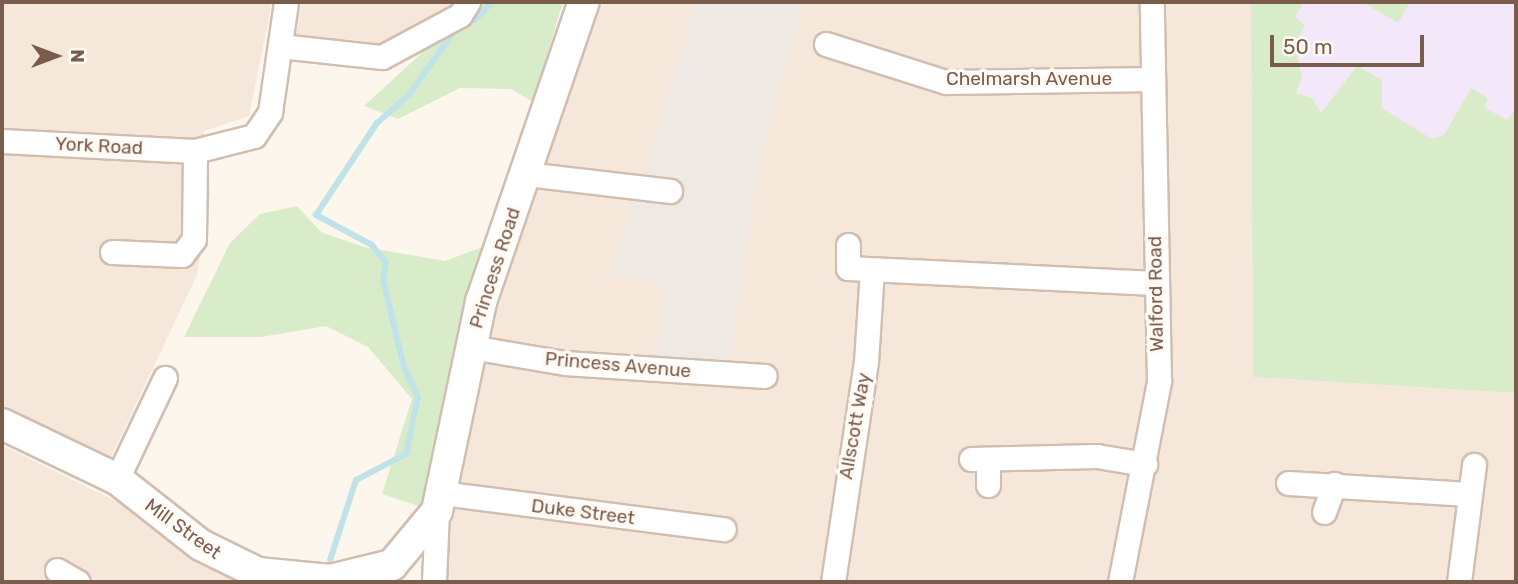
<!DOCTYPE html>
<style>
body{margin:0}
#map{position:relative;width:1518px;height:584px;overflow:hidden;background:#fdf6ec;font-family:Rubik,sans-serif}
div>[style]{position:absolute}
.residential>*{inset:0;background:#f5e8da}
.industrial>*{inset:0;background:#efe9e4}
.education>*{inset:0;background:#f3e8fa}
.green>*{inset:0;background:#d8ecc9}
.stream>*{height:6px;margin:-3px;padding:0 3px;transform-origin:3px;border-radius:3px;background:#bfe3e8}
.roads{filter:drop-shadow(2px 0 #d1beb0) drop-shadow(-2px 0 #d1beb0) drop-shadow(0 2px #d1beb0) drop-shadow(0 -2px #d1beb0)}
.minor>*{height:23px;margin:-11.5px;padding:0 11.5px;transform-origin:11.5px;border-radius:11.5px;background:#fff}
.tertiary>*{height:30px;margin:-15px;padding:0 15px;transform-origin:15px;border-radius:15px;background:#fff}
span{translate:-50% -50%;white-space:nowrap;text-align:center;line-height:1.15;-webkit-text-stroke:7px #fffaf3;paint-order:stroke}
.street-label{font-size:19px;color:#7a5c4d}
.frame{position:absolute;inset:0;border:4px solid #7a5c4d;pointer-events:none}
.north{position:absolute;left:21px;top:21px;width:70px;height:70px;-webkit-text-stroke:5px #fffaf3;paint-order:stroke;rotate:90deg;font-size:19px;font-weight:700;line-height:28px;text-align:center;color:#7a5c4d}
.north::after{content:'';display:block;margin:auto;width:24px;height:32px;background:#7a5c4d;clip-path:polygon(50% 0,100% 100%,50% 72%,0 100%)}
.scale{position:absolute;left:1270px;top:35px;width:154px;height:32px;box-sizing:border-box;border:4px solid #7a5c4d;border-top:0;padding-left:9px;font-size:21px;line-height:24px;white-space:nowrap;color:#7a5c4d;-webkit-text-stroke:5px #fffaf3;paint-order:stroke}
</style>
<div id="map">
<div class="residential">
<i style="clip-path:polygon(2px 2px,272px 2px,249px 116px,204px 131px,210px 194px,197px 275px,111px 457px,2px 410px)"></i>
<i style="clip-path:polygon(302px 2px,497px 2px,382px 57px,293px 48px)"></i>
<i style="clip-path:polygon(600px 2px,1251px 2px,1253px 377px,1516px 393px,1516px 582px,440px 582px,490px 331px)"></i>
<i style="clip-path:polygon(2px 445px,152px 519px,246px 582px,2px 582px)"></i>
</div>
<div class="industrial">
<i style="clip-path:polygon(697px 2px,804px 2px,761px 154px,730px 367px,657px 359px,662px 282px,610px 275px)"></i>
</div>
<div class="education">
<i style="clip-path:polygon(1251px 2px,1516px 2px,1516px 393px,1253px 377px)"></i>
</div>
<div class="green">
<i style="clip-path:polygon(477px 2px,563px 2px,533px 102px,511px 89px,460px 88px,398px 119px,364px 106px)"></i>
<i style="clip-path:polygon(1251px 2px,1304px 2px,1295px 17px,1305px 25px,1295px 44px,1302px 77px,1296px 93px,1312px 98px,1321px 113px,1357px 66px,1382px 80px,1382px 108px,1432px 139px,1444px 135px,1471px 88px,1488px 98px,1484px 107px,1507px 120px,1516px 109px,1516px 393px,1253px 377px)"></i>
<i style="clip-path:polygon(1362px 2px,1410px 2px,1398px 23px)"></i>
<i style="clip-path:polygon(297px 206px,321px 232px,364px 247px,445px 261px,488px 245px,427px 509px,382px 494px,412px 399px,368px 347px,326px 326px,261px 337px,184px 337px,230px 243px,260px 214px)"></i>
</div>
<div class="stream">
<i style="left:463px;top:19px;width:12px;rotate:5deg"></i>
<i style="left:475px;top:20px;width:25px;rotate:-47deg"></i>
<i style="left:330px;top:560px;width:84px;rotate:-72deg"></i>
<i style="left:356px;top:480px;width:56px;rotate:-27.5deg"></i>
<i style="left:406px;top:454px;width:58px;rotate:-78.1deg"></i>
<i style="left:418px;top:397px;width:33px;rotate:-115deg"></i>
<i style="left:404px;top:367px;width:89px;rotate:-103.6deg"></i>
<i style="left:383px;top:280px;width:17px;rotate:-80deg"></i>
<i style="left:386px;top:263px;width:23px;rotate:-128deg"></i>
<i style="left:372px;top:245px;width:64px;rotate:-151.8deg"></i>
<i style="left:316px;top:215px;width:110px;rotate:-56.5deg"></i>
<i style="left:377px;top:123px;width:43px;rotate:-41.2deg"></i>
<i style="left:409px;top:95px;width:83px;rotate:-54.8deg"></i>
</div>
<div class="roads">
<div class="minor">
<i style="left:826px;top:44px;width:126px;rotate:17.6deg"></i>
<i style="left:946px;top:82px;width:207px;rotate:-0.8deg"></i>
<i style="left:280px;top:46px;width:103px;rotate:6.2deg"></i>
<i style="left:382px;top:57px;width:89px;rotate:-28.3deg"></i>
<i style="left:460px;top:15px;width:15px;rotate:-58deg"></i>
<i style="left:2px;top:141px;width:193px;rotate:3deg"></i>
<i style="left:195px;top:151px;width:61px;rotate:-14.3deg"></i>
<i style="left:254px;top:136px;width:29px;rotate:-56deg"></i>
<i style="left:270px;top:112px;width:111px;rotate:-81.7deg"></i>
<i style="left:526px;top:174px;width:145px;rotate:6.7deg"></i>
<i style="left:848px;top:245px;width:23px;rotate:90deg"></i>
<i style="left:848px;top:268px;width:307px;rotate:2.8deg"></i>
<i style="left:112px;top:252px;width:70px;rotate:2.5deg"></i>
<i style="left:182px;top:255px;width:20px;rotate:-53deg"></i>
<i style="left:194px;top:239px;width:88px;rotate:-89.3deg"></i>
<i style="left:471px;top:347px;width:95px;rotate:9.7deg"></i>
<i style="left:565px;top:363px;width:200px;rotate:3.7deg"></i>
<i style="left:971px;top:459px;width:126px;rotate:-1.4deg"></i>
<i style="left:1097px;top:456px;width:49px;rotate:9.5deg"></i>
<i style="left:117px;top:479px;width:112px;rotate:-64.6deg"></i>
<i style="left:1288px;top:483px;width:181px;rotate:3.5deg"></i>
<i style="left:988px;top:485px;width:25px;rotate:-90deg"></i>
<i style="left:442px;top:493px;width:284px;rotate:7.3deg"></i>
<i style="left:1324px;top:512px;width:30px;rotate:-70deg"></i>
<i style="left:57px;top:570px;width:24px;rotate:30deg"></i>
<i style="left:434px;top:582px;width:71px;rotate:-87.6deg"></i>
<i style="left:833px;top:582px;width:222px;rotate:-81.5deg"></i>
<i style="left:866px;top:362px;width:92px;rotate:-86.3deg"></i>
<i style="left:1120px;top:582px;width:205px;rotate:-79deg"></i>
<i style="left:1159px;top:381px;width:379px;rotate:-91.1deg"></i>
<i style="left:1459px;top:582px;width:118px;rotate:-82.7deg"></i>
</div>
<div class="tertiary">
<i style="left:2px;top:424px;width:127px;rotate:25.6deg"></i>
<i style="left:117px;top:479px;width:107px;rotate:38.2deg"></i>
<i style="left:201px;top:545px;width:64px;rotate:26.2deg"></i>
<i style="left:258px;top:573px;width:72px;rotate:5.6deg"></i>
<i style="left:330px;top:580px;width:64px;rotate:-13.6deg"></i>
<i style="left:392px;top:565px;width:70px;rotate:-50.2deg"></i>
<i style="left:437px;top:511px;width:214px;rotate:-78.1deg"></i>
<i style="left:481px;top:302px;width:317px;rotate:-71.1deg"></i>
</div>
</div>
<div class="street-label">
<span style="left:1029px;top:79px">Chelmarsh Avenue</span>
<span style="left:99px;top:146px;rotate:3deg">York Road</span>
<span style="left:495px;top:268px;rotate:-72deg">Princess Road</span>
<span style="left:1156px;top:294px;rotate:-91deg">Walford Road</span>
<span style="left:618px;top:365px;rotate:5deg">Princess Avenue</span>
<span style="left:855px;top:426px;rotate:-80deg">Allscott Way</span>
<span style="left:583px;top:512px;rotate:7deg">Duke Street</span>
<span style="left:183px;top:529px;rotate:36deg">Mill Street</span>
</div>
<div class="frame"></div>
<div class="north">N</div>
<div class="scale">50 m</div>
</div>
